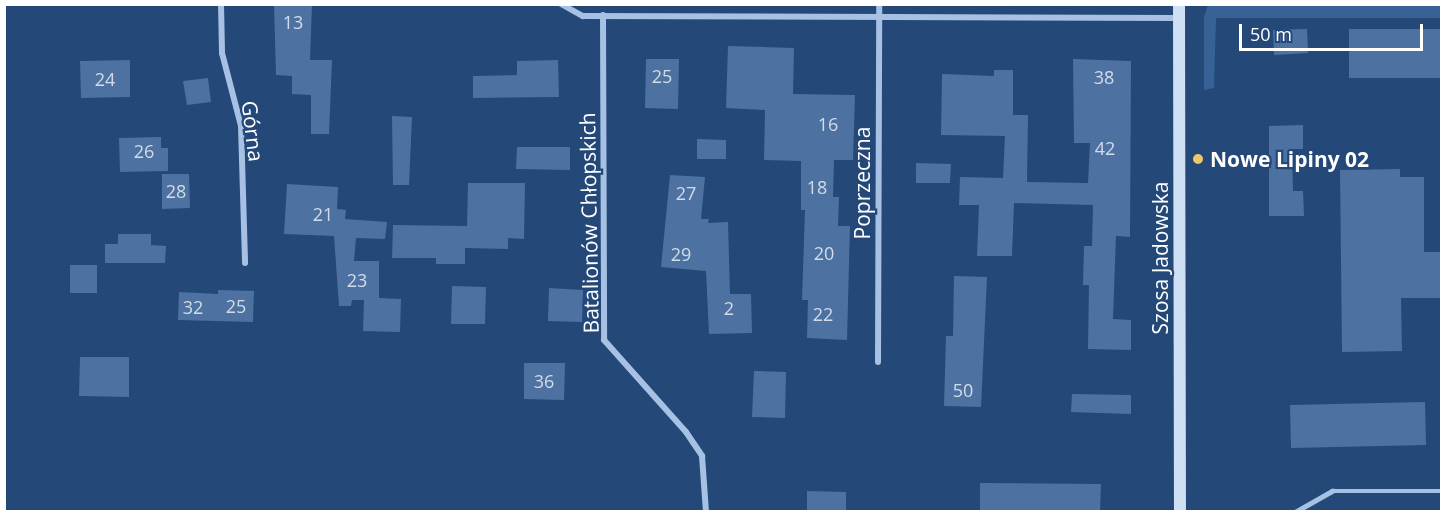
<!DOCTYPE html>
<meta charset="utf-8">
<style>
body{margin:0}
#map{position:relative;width:1446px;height:516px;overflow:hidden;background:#244878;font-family:"Open Sans",sans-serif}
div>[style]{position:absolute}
.green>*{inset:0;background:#386296}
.building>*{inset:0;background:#4d72a2}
.service>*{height:4.5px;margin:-2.25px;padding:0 2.25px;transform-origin:2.25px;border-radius:2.25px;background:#a6c1e3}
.minor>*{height:6px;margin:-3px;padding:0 3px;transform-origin:3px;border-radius:3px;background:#a6c1e3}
.secondary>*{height:12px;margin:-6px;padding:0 6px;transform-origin:6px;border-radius:6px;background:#cfdff4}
.dots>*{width:16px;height:16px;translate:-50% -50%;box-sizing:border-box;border:3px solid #244878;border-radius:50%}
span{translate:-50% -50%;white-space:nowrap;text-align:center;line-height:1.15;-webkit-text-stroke:4.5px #244878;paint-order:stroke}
.number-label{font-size:18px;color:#d2dce8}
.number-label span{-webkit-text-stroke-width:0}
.street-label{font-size:21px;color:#fff}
.poi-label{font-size:21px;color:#fff;font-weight:700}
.left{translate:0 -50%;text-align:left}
.frame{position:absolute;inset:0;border:6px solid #fff;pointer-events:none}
.scale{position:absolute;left:1239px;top:24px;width:184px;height:27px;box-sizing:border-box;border:3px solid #fff;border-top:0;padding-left:8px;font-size:18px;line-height:21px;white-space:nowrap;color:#fff;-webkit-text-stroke:4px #244878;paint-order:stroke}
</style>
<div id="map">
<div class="green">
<i style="clip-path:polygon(1208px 5px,1441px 5px,1441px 18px,1216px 18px,1214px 88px,1204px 90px,1204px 17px)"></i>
</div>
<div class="building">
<i style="clip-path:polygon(274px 4px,312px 4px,310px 60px,332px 60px,329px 134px,311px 134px,311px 95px,292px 94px,292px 76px,276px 75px)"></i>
<i style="clip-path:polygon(1307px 29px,1308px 53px,1274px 55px,1273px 30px)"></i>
<i style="clip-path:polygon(1349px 29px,1442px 29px,1442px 78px,1349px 78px)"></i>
<i style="clip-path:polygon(728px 46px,794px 48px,793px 94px,855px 95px,853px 160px,834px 160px,833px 197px,839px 197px,838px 226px,850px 226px,847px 340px,807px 338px,808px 300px,802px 300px,805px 210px,801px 210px,801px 161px,764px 160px,765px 110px,726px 108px)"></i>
<i style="clip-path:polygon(646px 59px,679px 59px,678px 109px,645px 108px)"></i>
<i style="clip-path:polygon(1073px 59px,1131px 61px,1130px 237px,1116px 236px,1113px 319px,1131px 320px,1131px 350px,1088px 349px,1089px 285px,1083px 285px,1084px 246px,1092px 246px,1093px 205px,1014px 203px,1012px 256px,977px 256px,979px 205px,959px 205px,960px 177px,1003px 178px,1005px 136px,941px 135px,942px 74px,994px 76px,994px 70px,1013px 70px,1013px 115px,1028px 115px,1027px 182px,1088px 183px,1090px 143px,1074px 143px)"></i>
<i style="clip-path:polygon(130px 60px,130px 97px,81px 98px,80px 61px)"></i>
<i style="clip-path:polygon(558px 60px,559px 97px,473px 98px,473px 76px,517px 75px,517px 61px)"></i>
<i style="clip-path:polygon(208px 78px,211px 102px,187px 105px,183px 81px)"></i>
<i style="clip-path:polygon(392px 116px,412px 117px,409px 185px,393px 185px)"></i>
<i style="clip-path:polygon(1303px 125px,1303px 149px,1292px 149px,1293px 191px,1303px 191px,1304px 216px,1269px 216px,1269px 126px)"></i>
<i style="clip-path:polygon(161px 137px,161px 148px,168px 148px,168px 171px,120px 172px,119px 138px)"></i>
<i style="clip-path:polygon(697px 139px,726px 140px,726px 159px,697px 159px)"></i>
<i style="clip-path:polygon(517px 147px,570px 147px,570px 170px,516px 169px)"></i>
<i style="clip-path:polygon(916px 163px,951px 164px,950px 183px,916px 183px)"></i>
<i style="clip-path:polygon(1400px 169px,1400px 177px,1424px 177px,1424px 252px,1442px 252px,1442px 298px,1401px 298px,1402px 351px,1342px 352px,1340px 170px)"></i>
<i style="clip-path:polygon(162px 174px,189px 174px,190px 208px,162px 209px)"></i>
<i style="clip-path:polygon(670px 175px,705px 177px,701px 219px,709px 219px,708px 223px,728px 222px,730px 294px,751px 294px,752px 333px,709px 334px,706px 271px,661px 267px)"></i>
<i style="clip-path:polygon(468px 183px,525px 183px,524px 239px,508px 238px,508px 249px,465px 248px,465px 264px,436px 264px,436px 258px,392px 258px,393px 225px,467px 226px)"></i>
<i style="clip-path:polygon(287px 184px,338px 187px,337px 209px,346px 210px,345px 219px,387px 222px,385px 239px,356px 238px,354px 261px,379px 261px,379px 298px,401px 299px,400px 332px,363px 331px,364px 300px,352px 300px,351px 306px,339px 306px,334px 236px,284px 234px)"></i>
<i style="clip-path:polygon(118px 234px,151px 234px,151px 245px,166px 246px,165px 263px,105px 263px,105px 244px,118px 244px)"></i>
<i style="clip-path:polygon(70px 265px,97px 265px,97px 293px,70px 293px)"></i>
<i style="clip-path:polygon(954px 276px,987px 277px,981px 407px,944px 406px,946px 336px,953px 336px)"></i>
<i style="clip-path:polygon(452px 286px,486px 287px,485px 324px,451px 324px)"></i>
<i style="clip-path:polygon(549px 288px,583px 290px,582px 322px,548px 321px)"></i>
<i style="clip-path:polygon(218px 290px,254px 291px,253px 322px,178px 320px,179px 292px,218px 294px)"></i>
<i style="clip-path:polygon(80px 357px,129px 357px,129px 397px,79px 396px)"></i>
<i style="clip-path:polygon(524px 363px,565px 363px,564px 400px,524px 399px)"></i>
<i style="clip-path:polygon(754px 371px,786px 372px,785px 418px,752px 417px)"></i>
<i style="clip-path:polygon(1072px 394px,1131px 395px,1131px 414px,1071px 412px)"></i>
<i style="clip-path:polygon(1425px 402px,1426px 445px,1291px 448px,1290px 405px)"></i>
<i style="clip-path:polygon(980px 483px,1101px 484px,1100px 512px,980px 512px)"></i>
<i style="clip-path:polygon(807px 491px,846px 492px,846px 512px,807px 512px)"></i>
</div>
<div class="service">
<i style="left:1295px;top:512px;width:43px;rotate:-29.6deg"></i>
<i style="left:1332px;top:491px;width:110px"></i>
</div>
<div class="minor">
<i style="left:221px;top:4px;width:49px;rotate:88.8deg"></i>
<i style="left:222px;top:53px;width:75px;rotate:75.4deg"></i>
<i style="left:241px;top:126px;width:137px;rotate:88.3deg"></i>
<i style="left:561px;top:4px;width:25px;rotate:29deg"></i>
<i style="left:583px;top:16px;width:596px;rotate:0.19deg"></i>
<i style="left:603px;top:15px;width:325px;rotate:89.8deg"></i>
<i style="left:604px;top:340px;width:123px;rotate:48.3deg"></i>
<i style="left:686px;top:432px;width:29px;rotate:56deg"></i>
<i style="left:702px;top:456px;width:56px;rotate:85.9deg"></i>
<i style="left:878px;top:362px;width:358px;rotate:-89.8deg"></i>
</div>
<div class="secondary">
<i style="left:1179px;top:4px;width:508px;rotate:89.89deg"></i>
</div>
<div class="dots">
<i style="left:1198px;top:159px;background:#edc86a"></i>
</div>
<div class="number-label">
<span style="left:293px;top:22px">13</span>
<span style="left:662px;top:76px">25</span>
<span style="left:1104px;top:77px">38</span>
<span style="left:105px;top:79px">24</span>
<span style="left:828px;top:124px">16</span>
<span style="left:1105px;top:148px">42</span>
<span style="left:144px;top:151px">26</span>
<span style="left:817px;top:187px">18</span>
<span style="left:176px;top:191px">28</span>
<span style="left:686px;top:193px">27</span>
<span style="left:323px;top:214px">21</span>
<span style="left:824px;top:253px">20</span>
<span style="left:681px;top:254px">29</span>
<span style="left:357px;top:280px">23</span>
<span style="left:236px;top:306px">25</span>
<span style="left:193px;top:307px">32</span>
<span style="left:729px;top:308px">2</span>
<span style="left:823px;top:314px">22</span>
<span style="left:544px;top:381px">36</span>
<span style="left:963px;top:390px">50</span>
</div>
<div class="street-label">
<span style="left:253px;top:131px;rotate:83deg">Górna</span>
<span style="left:862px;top:183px;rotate:-90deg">Poprzeczna</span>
<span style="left:589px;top:223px;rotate:-91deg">Batalionów Chłopskich</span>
<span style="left:1160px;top:258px;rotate:-90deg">Szosa Jadowska</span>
</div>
<div class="poi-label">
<span class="left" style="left:1210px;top:159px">Nowe Lipiny 02</span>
</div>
<div class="frame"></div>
<div class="scale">50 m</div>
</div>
